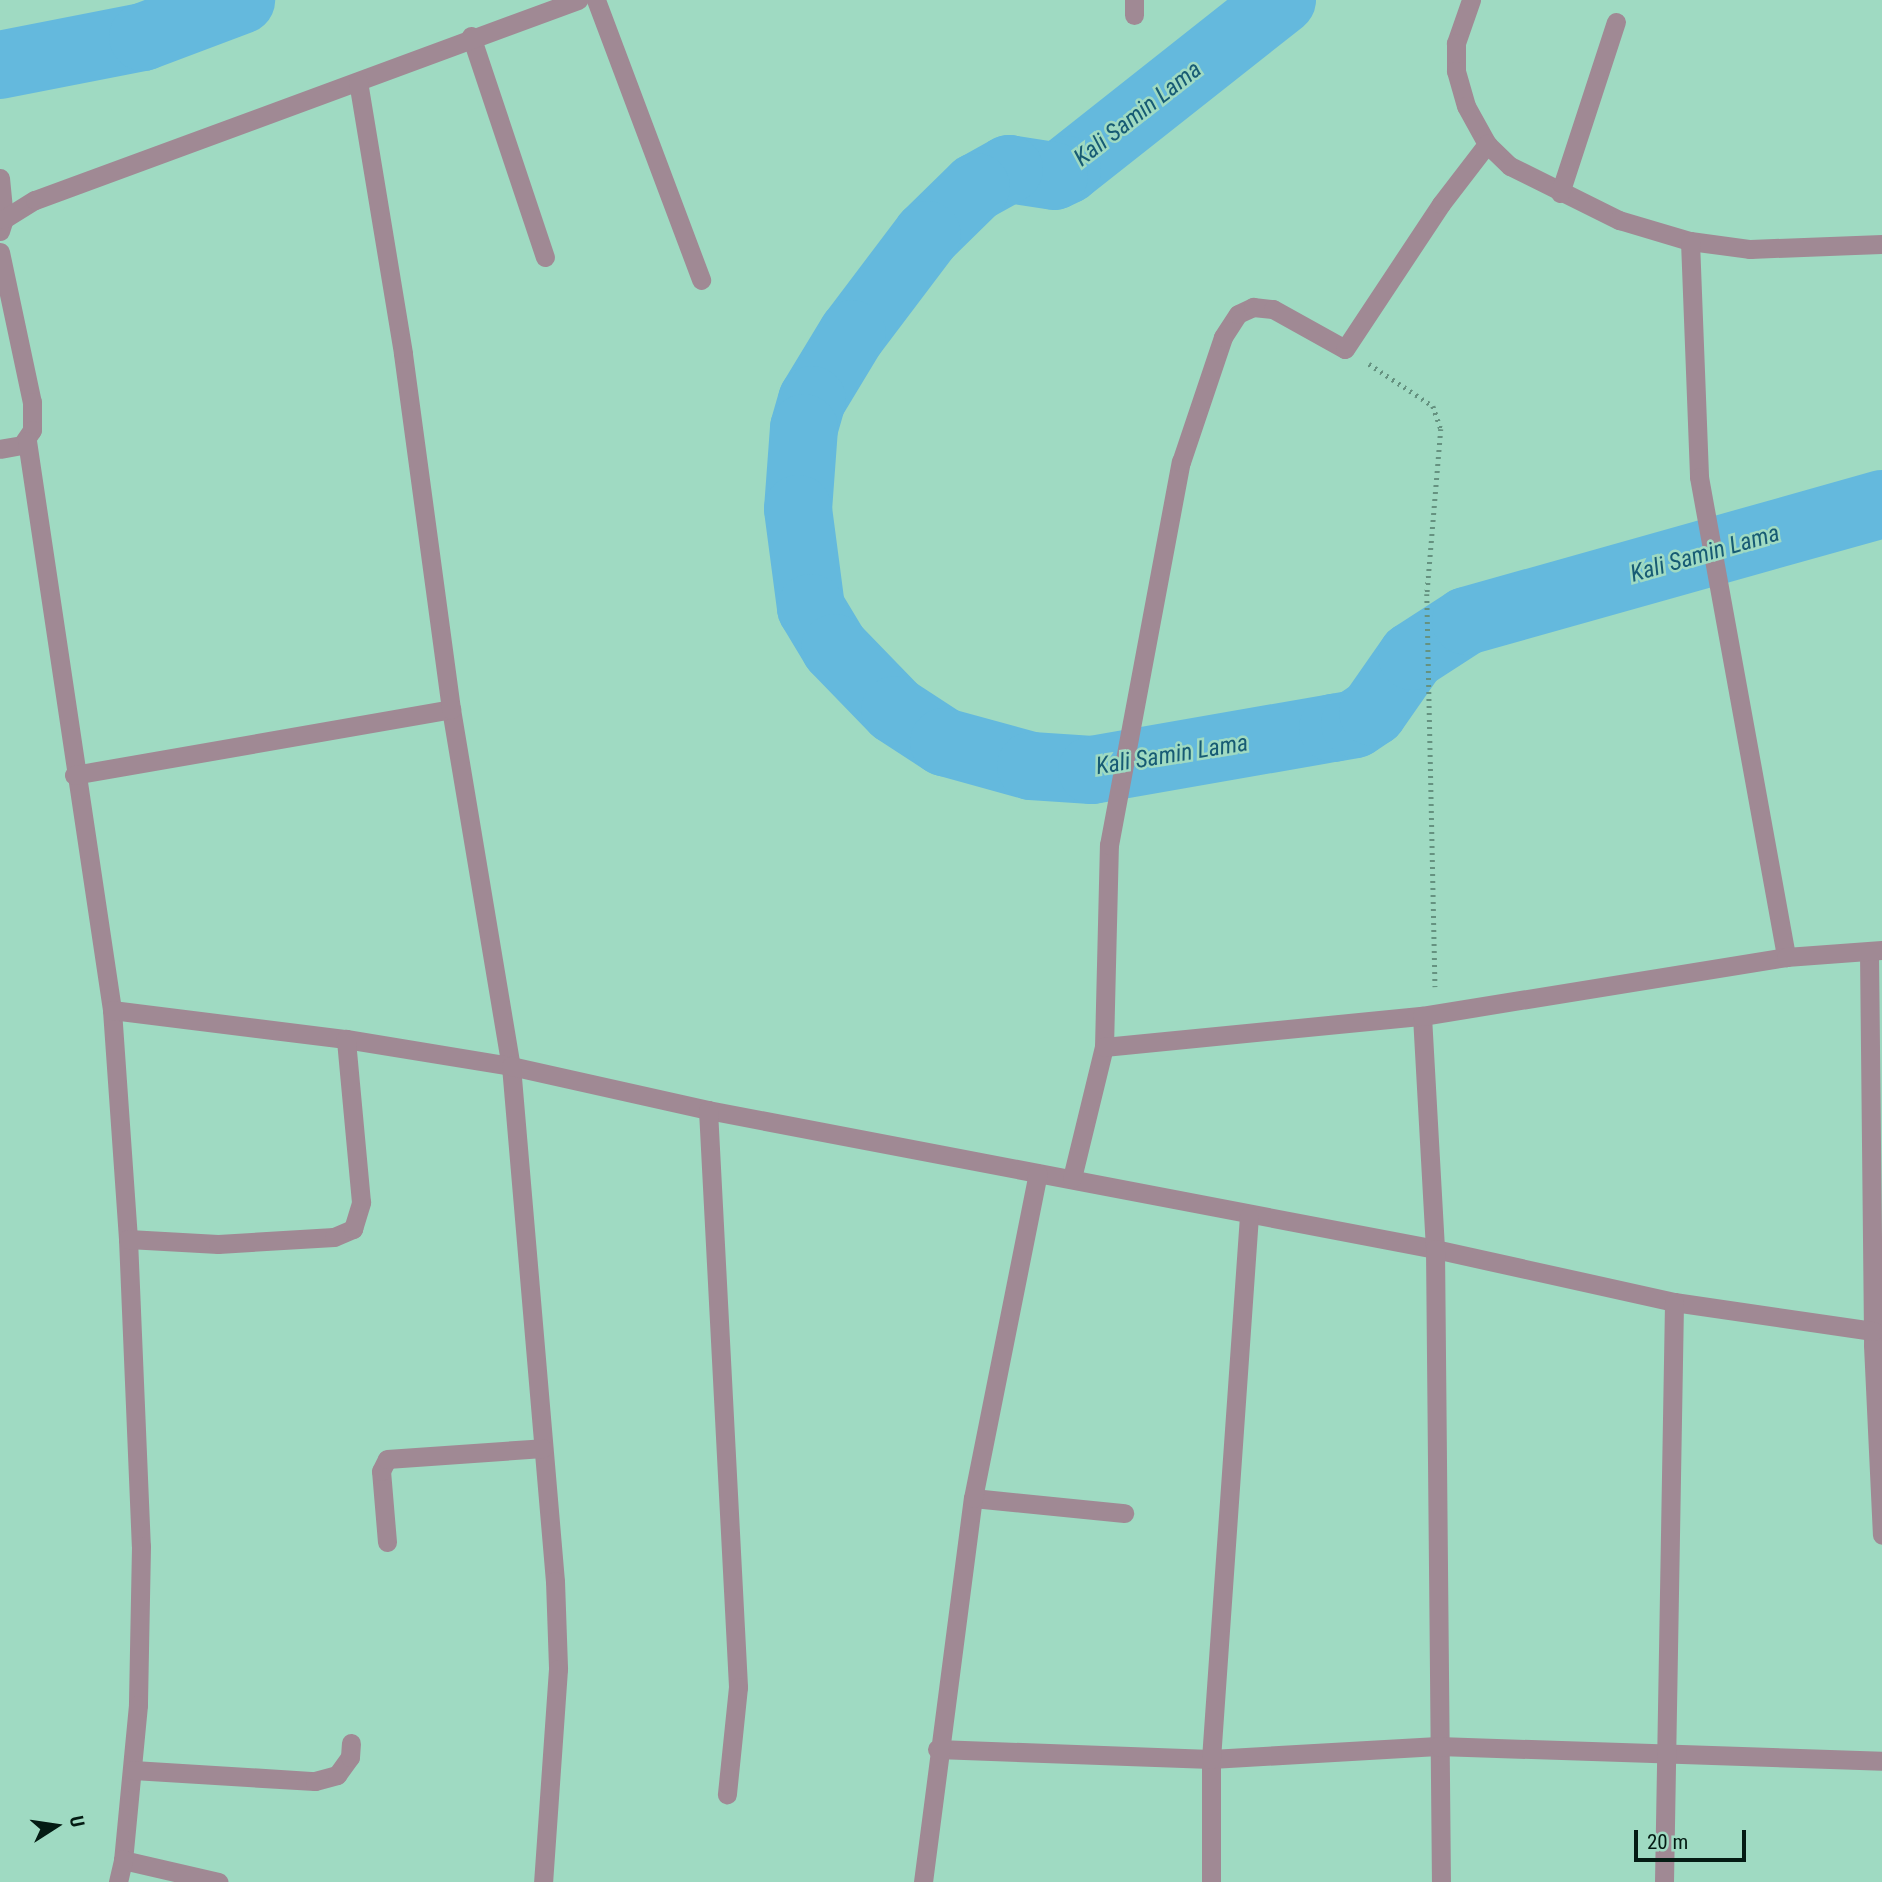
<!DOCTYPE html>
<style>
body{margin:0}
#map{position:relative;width:1882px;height:1882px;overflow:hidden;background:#9fdac2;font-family:"Roboto Condensed",sans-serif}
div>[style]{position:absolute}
.river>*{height:68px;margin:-34px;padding:0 34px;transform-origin:34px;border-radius:34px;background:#64b9dd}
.path>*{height:4.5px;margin-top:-2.25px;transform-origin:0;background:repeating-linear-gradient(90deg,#659280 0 2px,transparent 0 7px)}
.minor>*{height:19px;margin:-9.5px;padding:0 9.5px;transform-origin:9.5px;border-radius:9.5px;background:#a08994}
span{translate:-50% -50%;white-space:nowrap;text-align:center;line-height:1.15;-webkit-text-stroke:5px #9fdac2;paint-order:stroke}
.water-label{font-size:24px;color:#175b74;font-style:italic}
.north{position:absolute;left:21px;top:1791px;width:70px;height:70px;-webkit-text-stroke:5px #9fdac2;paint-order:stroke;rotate:78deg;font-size:19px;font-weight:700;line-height:28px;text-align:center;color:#041b13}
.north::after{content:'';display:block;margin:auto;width:24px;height:32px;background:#041b13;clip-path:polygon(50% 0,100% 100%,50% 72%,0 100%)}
.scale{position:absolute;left:1634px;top:1830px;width:112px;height:32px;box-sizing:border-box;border:4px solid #041b13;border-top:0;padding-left:9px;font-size:21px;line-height:24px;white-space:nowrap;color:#041b13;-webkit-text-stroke:5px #9fdac2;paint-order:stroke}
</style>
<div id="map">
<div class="river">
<i style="left:1282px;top:0;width:274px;rotate:141.7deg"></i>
<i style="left:1067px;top:170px;width:14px;rotate:155deg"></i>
<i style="left:1054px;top:176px;width:46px;rotate:-171.2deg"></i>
<i style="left:1009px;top:169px;width:38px;rotate:151deg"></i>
<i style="left:976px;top:187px;width:69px;rotate:135.6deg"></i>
<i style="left:927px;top:235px;width:124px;rotate:127.1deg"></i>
<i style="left:852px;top:334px;width:77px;rotate:121.2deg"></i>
<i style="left:812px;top:400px;width:29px;rotate:106deg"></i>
<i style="left:804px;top:428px;width:81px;rotate:94.2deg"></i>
<i style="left:798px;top:509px;width:100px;rotate:82.5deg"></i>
<i style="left:811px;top:608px;width:47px;rotate:59deg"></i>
<i style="left:835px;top:648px;width:86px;rotate:45.9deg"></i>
<i style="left:895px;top:710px;width:59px;rotate:33.1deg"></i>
<i style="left:944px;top:742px;width:90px;rotate:15.4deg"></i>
<i style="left:1031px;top:766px;width:61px;rotate:3.8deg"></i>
<i style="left:1092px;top:770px;width:245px;rotate:-9.9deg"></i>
<i style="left:1333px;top:728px;width:22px;rotate:-10deg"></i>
<i style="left:1355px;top:724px;width:22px;rotate:-34deg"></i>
<i style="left:1373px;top:712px;width:68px;rotate:-55.1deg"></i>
<i style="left:1412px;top:656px;width:64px;rotate:-32.9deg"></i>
<i style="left:1466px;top:621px;width:432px;rotate:-15.7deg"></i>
<i style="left:0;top:65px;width:146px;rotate:-11.1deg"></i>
<i style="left:143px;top:37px;width:105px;rotate:-20.7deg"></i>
</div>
<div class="path">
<i style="left:1369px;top:364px;width:77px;rotate:33.3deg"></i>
<i style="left:1433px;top:406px;width:24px;rotate:71deg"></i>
<i style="left:1441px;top:429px;width:166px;rotate:94.8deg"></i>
<i style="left:1427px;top:594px;width:393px;rotate:88.8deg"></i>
</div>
<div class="minor">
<i style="left:596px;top:0;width:299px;rotate:69.4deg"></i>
<i style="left:1471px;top:0;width:46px;rotate:109.2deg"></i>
<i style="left:1456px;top:43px;width:28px;rotate:90deg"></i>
<i style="left:1456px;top:71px;width:36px;rotate:74deg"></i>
<i style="left:1466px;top:106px;width:43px;rotate:61.1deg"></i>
<i style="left:1487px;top:144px;width:32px;rotate:44deg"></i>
<i style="left:1510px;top:166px;width:122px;rotate:26.4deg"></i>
<i style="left:1619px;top:220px;width:74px;rotate:16.5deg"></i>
<i style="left:1690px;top:241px;width:61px;rotate:7.6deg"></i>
<i style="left:1750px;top:249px;width:132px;rotate:-2.2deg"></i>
<i style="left:1134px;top:15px;width:15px;rotate:-90deg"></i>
<i style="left:471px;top:36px;width:233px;rotate:71.5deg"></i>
<i style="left:0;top:178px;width:41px;rotate:84.4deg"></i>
<i style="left:1560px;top:193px;width:180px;rotate:-71.9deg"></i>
<i style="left:0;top:231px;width:13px;rotate:-72deg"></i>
<i style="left:4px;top:219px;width:36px;rotate:-32deg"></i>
<i style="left:35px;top:200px;width:579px;rotate:-20.22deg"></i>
<i style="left:1690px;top:241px;width:236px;rotate:87.8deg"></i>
<i style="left:1699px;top:477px;width:488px;rotate:79.7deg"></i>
<i style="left:0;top:252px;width:153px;rotate:78deg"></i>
<i style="left:32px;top:402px;width:28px;rotate:90deg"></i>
<i style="left:32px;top:430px;width:18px;rotate:124deg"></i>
<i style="left:22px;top:445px;width:22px;rotate:170deg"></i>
<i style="left:27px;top:441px;width:575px;rotate:81.5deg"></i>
<i style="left:112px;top:1010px;width:230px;rotate:86deg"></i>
<i style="left:128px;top:1239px;width:307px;rotate:87.6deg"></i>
<i style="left:141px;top:1546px;width:159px;rotate:91.1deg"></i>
<i style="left:138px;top:1705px;width:156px;rotate:95.5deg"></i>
<i style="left:123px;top:1860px;width:98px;rotate:13deg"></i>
<i style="left:451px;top:709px;width:362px;rotate:80.5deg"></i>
<i style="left:511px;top:1066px;width:517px;rotate:85.12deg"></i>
<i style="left:555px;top:1581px;width:88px;rotate:88deg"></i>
<i style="left:558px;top:1669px;width:214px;rotate:94deg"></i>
<i style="left:74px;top:775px;width:383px;rotate:-9.9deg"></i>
<i style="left:451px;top:709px;width:359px;rotate:-97.7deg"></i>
<i style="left:403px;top:353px;width:275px;rotate:-99.4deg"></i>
<i style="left:1869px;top:952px;width:393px;rotate:89.4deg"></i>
<i style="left:1873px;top:1345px;width:190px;rotate:87.3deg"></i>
<i style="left:112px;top:1010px;width:236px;rotate:7.1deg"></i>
<i style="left:346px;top:1039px;width:167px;rotate:9.3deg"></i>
<i style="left:511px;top:1066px;width:202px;rotate:12.6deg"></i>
<i style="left:708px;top:1110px;width:740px;rotate:10.82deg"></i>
<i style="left:1435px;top:1249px;width:245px;rotate:12.5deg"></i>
<i style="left:1674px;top:1302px;width:201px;rotate:8.3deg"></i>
<i style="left:1422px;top:1016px;width:233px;rotate:86.8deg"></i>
<i style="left:1435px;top:1249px;width:633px;rotate:89.46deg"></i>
<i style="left:1104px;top:1047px;width:202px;rotate:-88.6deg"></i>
<i style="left:1109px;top:845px;width:390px;rotate:-79.4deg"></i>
<i style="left:1181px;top:462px;width:132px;rotate:-71.4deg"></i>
<i style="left:1223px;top:337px;width:27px;rotate:-57deg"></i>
<i style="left:1238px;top:314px;width:17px;rotate:-25deg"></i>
<i style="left:1253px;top:307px;width:20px;rotate:6deg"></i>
<i style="left:1273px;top:309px;width:82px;rotate:29.1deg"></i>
<i style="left:1345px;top:349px;width:174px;rotate:-56.5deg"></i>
<i style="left:1441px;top:204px;width:76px;rotate:-52.5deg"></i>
<i style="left:708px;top:1110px;width:578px;rotate:87.02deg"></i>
<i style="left:738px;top:1687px;width:108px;rotate:95.9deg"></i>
<i style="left:1072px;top:1178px;width:135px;rotate:-76.3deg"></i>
<i style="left:1104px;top:1047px;width:320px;rotate:-5.6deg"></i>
<i style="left:1422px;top:1016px;width:369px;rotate:-9.2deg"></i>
<i style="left:1786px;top:957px;width:96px;rotate:-4.2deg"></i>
<i style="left:128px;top:1239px;width:90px;rotate:3.2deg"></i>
<i style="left:218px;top:1244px;width:116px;rotate:-3.5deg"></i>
<i style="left:334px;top:1237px;width:21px;rotate:-23deg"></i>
<i style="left:353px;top:1229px;width:28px;rotate:-73deg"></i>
<i style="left:361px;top:1202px;width:164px;rotate:-95.3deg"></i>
<i style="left:973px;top:1498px;width:152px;rotate:5.7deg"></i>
<i style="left:387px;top:1542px;width:71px;rotate:-94.8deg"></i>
<i style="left:381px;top:1471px;width:13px;rotate:-63deg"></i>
<i style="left:387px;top:1459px;width:156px;rotate:-4deg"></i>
<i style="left:937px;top:1749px;width:274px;rotate:2.1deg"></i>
<i style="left:1211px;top:1759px;width:227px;rotate:-3.3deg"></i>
<i style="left:1438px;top:1746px;width:444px;rotate:1.9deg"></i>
<i style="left:133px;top:1770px;width:182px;rotate:3.5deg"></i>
<i style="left:315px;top:1781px;width:23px;rotate:-15deg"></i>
<i style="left:337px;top:1775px;width:22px;rotate:-54deg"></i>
<i style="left:350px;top:1757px;width:14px;rotate:-86deg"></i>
<i style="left:118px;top:1882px;width:23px;rotate:-77deg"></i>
<i style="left:923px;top:1882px;width:387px;rotate:-82.6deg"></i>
<i style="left:973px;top:1498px;width:331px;rotate:-78.7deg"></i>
<i style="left:1211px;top:1882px;width:123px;rotate:-90deg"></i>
<i style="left:1211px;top:1759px;width:544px;rotate:-86deg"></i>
<i style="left:1664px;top:1882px;width:580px;rotate:-89.01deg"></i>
</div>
<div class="water-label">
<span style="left:1138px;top:114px;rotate:-38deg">Kali Samin Lama</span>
<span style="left:1705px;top:554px;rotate:-16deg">Kali Samin Lama</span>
<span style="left:1172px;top:755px;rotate:-9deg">Kali Samin Lama</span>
</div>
<div class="north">U</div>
<div class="scale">20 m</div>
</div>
